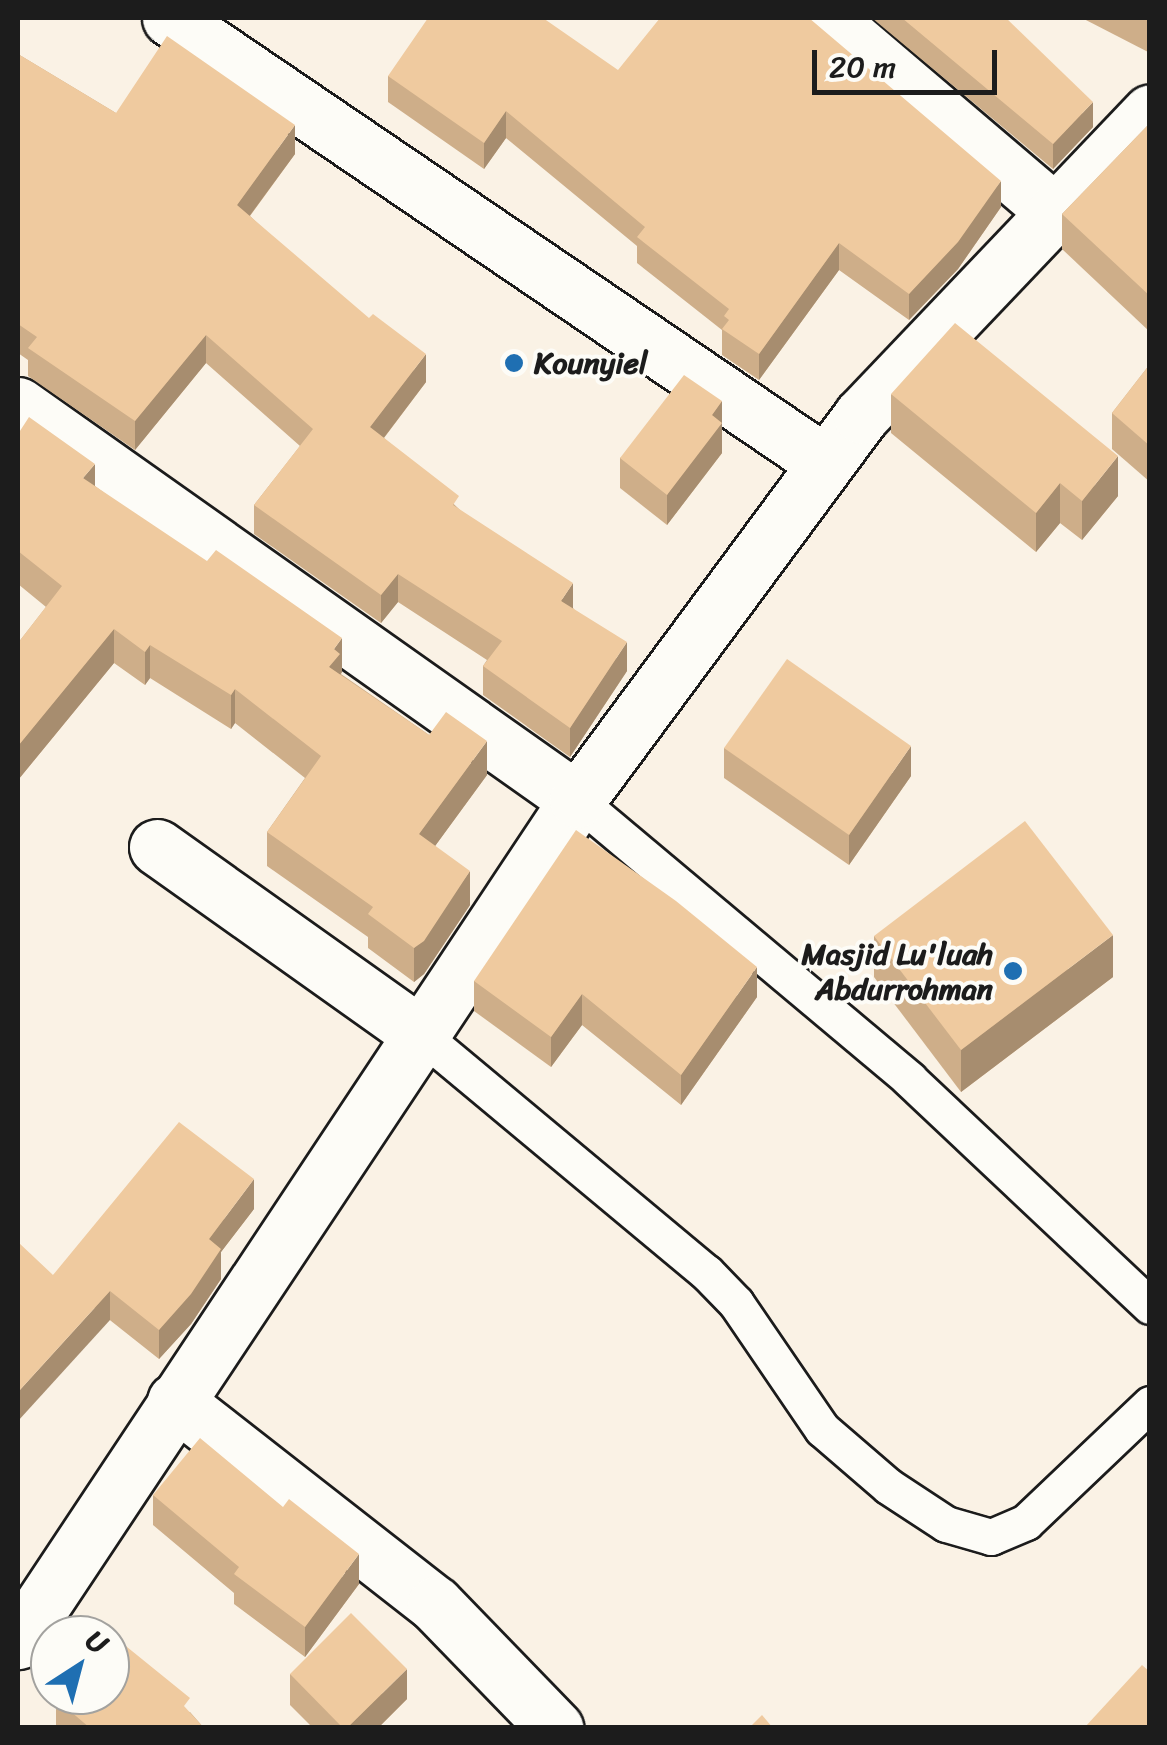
<!DOCTYPE html>
<style>
body{margin:0}
#map{position:relative;width:1167px;height:1745px;overflow:hidden;background:#faf2e5;font-family:Sriracha,sans-serif}
div>[style]{position:absolute}
.roads{filter:drop-shadow(2px 0 #1c1c1c) drop-shadow(-2px 0 #1c1c1c) drop-shadow(0 2px #1c1c1c) drop-shadow(0 -2px #1c1c1c)}
.lane>*{height:35px;margin:-17.5px;padding:0 17.5px;transform-origin:17.5px;border-radius:17.5px;background:#fdfcf7}
.street>*{height:55px;margin:-27.5px;padding:0 27.5px;transform-origin:27.5px;border-radius:27.5px;background:#fdfcf7}
.wall>*{inset:0;background:#ceae89}
.shaded-wall>*{inset:0;background:#a78d6f}
.building>*{inset:0;background:#efca9f}
.dots>*{width:28px;height:28px;translate:-50% -50%;box-sizing:border-box;border:5px solid #fdfcf7;border-radius:50%}
span{translate:-50% -50%;white-space:nowrap;text-align:center;line-height:1.15;-webkit-text-stroke:8px #fdfcf7;paint-order:stroke}
.poi-label{font-size:30px;color:#1c1c1c;font-weight:700}
.left{translate:0 -50%;text-align:left}
.right{translate:-100% -50%;text-align:right}
.frame{position:absolute;inset:0;border:20px solid #1c1c1c;pointer-events:none}
.north{position:absolute;left:30px;top:1615px;width:100px;height:100px;box-sizing:border-box;background:#fdfcf7;border:2px solid #a3a29f;border-radius:50%;rotate:36deg;font-size:28px;font-weight:700;line-height:40px;text-align:center;color:#1c1c1c}
.north::after{content:'';display:block;margin:auto;width:35px;height:45px;background:#1f6fb2;clip-path:polygon(50% 0,100% 100%,50% 72%,0 100%)}
.scale{position:absolute;left:812px;top:50px;width:185px;height:45px;box-sizing:border-box;border:5px solid #1c1c1c;border-top:0;padding-left:12px;font-size:30px;line-height:35px;white-space:nowrap;color:#1c1c1c;-webkit-text-stroke:8px #fdfcf7;paint-order:stroke}
</style>
<div id="map">
<div class="roads">
<div class="lane">
<i style="left:577px;top:800px;width:434px;rotate:40deg"></i>
<i style="left:909px;top:1079px;width:331px;rotate:43.3deg"></i>
<i style="left:420px;top:1034px;width:372px;rotate:39.8deg"></i>
<i style="left:706px;top:1272px;width:43px;rotate:45.9deg"></i>
<i style="left:736px;top:1303px;width:153px;rotate:55.7deg"></i>
<i style="left:822px;top:1429px;width:87px;rotate:40.8deg"></i>
<i style="left:888px;top:1486px;width:69px;rotate:33.2deg"></i>
<i style="left:946px;top:1524px;width:47px;rotate:16.1deg"></i>
<i style="left:991px;top:1537px;width:38px;rotate:-23deg"></i>
<i style="left:1026px;top:1522px;width:171px;rotate:-43.6deg"></i>
</div>
<div class="street">
<i style="left:170px;top:18px;width:792px;rotate:34.19deg"></i>
<i style="left:827px;top:18px;width:299px;rotate:40.4deg"></i>
<i style="left:18px;top:405px;width:684px;rotate:35.25deg"></i>
<i style="left:577px;top:800px;width:1010px;rotate:123.61deg"></i>
<i style="left:577px;top:800px;width:478px;rotate:-53.5deg"></i>
<i style="left:861px;top:416px;width:419px;rotate:-46.4deg"></i>
<i style="left:157px;top:847px;width:323px;rotate:35.4deg"></i>
<i style="left:175px;top:1401px;width:330px;rotate:38deg"></i>
<i style="left:435px;top:1604px;width:173px;rotate:45.9deg"></i>
</div>
</div>
<div class="wall">
<i style="clip-path:polygon(872px 18px,1006px 18px,1093px 127px,1053px 169px)"></i>
<i style="clip-path:polygon(1082px 18px,1150px 18px,1150px 53px)"></i>
<i style="clip-path:polygon(18px 54px,116px 113px,295px 154px,250px 216px,426px 382px,384px 438px,459px 509px,573px 608px,627px 671px,570px 757px,483px 695px,483px 666px,487px 660px,398px 602px,381px 623px,254px 534px,254px 505px,300px 446px,206px 363px,135px 450px,28px 376px,28px 360px,18px 353px)"></i>
<i style="clip-path:polygon(618px 70px,1001px 207px,958px 269px,909px 320px,839px 270px,759px 380px,722px 355px,722px 330px,637px 263px,637px 246px,506px 138px,484px 169px,388px 102px,388px 76px)"></i>
<i style="clip-path:polygon(1150px 123px,1150px 332px,1062px 249px,1062px 214px)"></i>
<i style="clip-path:polygon(1150px 364px,1150px 482px,1112px 449px,1112px 413px)"></i>
<i style="clip-path:polygon(891px 394px,1118px 496px,1082px 540px,1060px 523px,1036px 552px,891px 433px)"></i>
<i style="clip-path:polygon(722px 401px,722px 453px,667px 525px,620px 488px,620px 458px)"></i>
<i style="clip-path:polygon(18px 434px,95px 486px,342px 672px,341px 674px,487px 775px,435px 846px,470px 905px,424px 974px,414px 982px,368px 948px,368px 937px,267px 866px,267px 832px,305px 778px,235px 723px,231px 729px,150px 678px,145px 685px,114px 663px,18px 780px,18px 643px,46px 607px,18px 584px)"></i>
<i style="clip-path:polygon(724px 748px,911px 776px,849px 865px,724px 778px)"></i>
<i style="clip-path:polygon(874px 936px,1113px 977px,961px 1092px,874px 977px)"></i>
<i style="clip-path:polygon(474px 981px,757px 997px,681px 1105px,582px 1025px,551px 1067px,474px 1011px)"></i>
<i style="clip-path:polygon(254px 1209px,221px 1252px,221px 1279px,191px 1324px,159px 1359px,53px 1275px)"></i>
<i style="clip-path:polygon(153px 1495px,359px 1584px,305px 1657px,234px 1604px,234px 1593px,153px 1525px)"></i>
<i style="clip-path:polygon(290px 1674px,407px 1699px,378px 1728px,313px 1728px,290px 1705px)"></i>
<i style="clip-path:polygon(56px 1699px,190px 1712px,204px 1728px,56px 1728px)"></i>
</div>
<div class="shaded-wall">
<i style="clip-path:polygon(1093px 102px,1093px 127px,1053px 169px,1053px 144px)"></i>
<i style="clip-path:polygon(506px 111px,506px 138px,484px 169px,484px 143px)"></i>
<i style="clip-path:polygon(295px 125px,295px 154px,237px 233px,237px 205px)"></i>
<i style="clip-path:polygon(1001px 181px,1001px 207px,958px 269px,909px 320px,909px 294px)"></i>
<i style="clip-path:polygon(839px 243px,839px 270px,759px 380px,759px 354px)"></i>
<i style="clip-path:polygon(206px 335px,206px 363px,135px 450px,135px 421px)"></i>
<i style="clip-path:polygon(426px 354px,426px 382px,370px 456px,370px 427px)"></i>
<i style="clip-path:polygon(722px 401px,722px 453px,667px 525px,667px 495px,712px 415px)"></i>
<i style="clip-path:polygon(1118px 456px,1118px 496px,1082px 540px,1082px 501px)"></i>
<i style="clip-path:polygon(95px 464px,95px 498px,83px 478px)"></i>
<i style="clip-path:polygon(1060px 483px,1060px 523px,1036px 552px,1036px 513px)"></i>
<i style="clip-path:polygon(398px 574px,398px 602px,381px 623px,381px 595px)"></i>
<i style="clip-path:polygon(573px 583px,573px 611px,561px 601px)"></i>
<i style="clip-path:polygon(114px 629px,114px 663px,18px 780px,18px 746px)"></i>
<i style="clip-path:polygon(342px 638px,342px 672px,340px 675px,329px 667px,334px 649px)"></i>
<i style="clip-path:polygon(627px 642px,627px 671px,570px 757px,570px 728px)"></i>
<i style="clip-path:polygon(150px 645px,150px 678px,145px 685px,145px 652px)"></i>
<i style="clip-path:polygon(235px 689px,235px 723px,231px 729px,231px 695px)"></i>
<i style="clip-path:polygon(487px 741px,487px 775px,419px 868px,419px 834px)"></i>
<i style="clip-path:polygon(911px 746px,911px 776px,849px 865px,849px 835px)"></i>
<i style="clip-path:polygon(470px 871px,470px 905px,424px 974px,414px 982px,414px 948px)"></i>
<i style="clip-path:polygon(1113px 935px,1113px 977px,961px 1092px,961px 1050px)"></i>
<i style="clip-path:polygon(757px 967px,757px 997px,681px 1105px,681px 1075px)"></i>
<i style="clip-path:polygon(582px 994px,582px 1025px,551px 1067px,551px 1037px)"></i>
<i style="clip-path:polygon(254px 1179px,254px 1209px,221px 1252px,221px 1279px,191px 1324px,159px 1359px,159px 1330px,209px 1239px)"></i>
<i style="clip-path:polygon(110px 1291px,110px 1320px,18px 1421px,18px 1392px)"></i>
<i style="clip-path:polygon(359px 1554px,359px 1584px,305px 1657px,305px 1627px)"></i>
<i style="clip-path:polygon(407px 1669px,407px 1699px,378px 1728px,347px 1728px)"></i>
</div>
<div class="building">
<i style="clip-path:polygon(428px 18px,543px 18px,618px 70px,660px 18px,809px 18px,1001px 181px,958px 242px,909px 294px,839px 243px,759px 354px,722px 329px,729px 320px,724px 316px,729px 309px,637px 237px,645px 227px,506px 111px,484px 143px,388px 76px)"></i>
<i style="clip-path:polygon(902px 18px,1006px 18px,1093px 102px,1053px 144px)"></i>
<i style="clip-path:polygon(167px 36px,295px 125px,237px 205px,369px 318px,373px 314px,426px 354px,370px 427px,459px 496px,453px 505px,573px 583px,561px 601px,627px 642px,570px 728px,483px 666px,502px 641px,398px 574px,381px 595px,254px 505px,313px 429px,206px 335px,135px 421px,28px 348px,37px 337px,18px 324px,18px 54px,116px 113px)"></i>
<i style="clip-path:polygon(1150px 123px,1150px 296px,1062px 214px)"></i>
<i style="clip-path:polygon(955px 323px,1118px 456px,1082px 501px,1060px 483px,1036px 513px,891px 394px)"></i>
<i style="clip-path:polygon(1150px 364px,1150px 446px,1112px 413px)"></i>
<i style="clip-path:polygon(684px 375px,722px 401px,712px 415px,722px 423px,667px 495px,620px 458px)"></i>
<i style="clip-path:polygon(29px 417px,95px 464px,83px 478px,207px 561px,216px 550px,342px 638px,334px 649px,340px 654px,329px 667px,429px 735px,446px 712px,487px 741px,419px 834px,470px 871px,424px 941px,414px 948px,368px 914px,373px 907px,267px 832px,321px 756px,235px 689px,231px 695px,150px 645px,145px 652px,114px 629px,18px 746px,18px 643px,62px 586px,18px 551px,18px 434px)"></i>
<i style="clip-path:polygon(787px 659px,911px 746px,849px 835px,724px 748px)"></i>
<i style="clip-path:polygon(1025px 821px,1113px 935px,961px 1050px,874px 936px)"></i>
<i style="clip-path:polygon(576px 830px,676px 901px,757px 967px,681px 1075px,582px 994px,551px 1037px,474px 981px)"></i>
<i style="clip-path:polygon(179px 1122px,254px 1179px,209px 1239px,221px 1249px,191px 1294px,159px 1330px,110px 1291px,18px 1392px,18px 1242px,53px 1275px)"></i>
<i style="clip-path:polygon(200px 1438px,283px 1507px,289px 1499px,359px 1554px,305px 1627px,234px 1574px,239px 1567px,153px 1495px)"></i>
<i style="clip-path:polygon(351px 1613px,407px 1669px,347px 1728px,343px 1728px,290px 1674px)"></i>
<i style="clip-path:polygon(111px 1634px,190px 1698px,184px 1706px,204px 1728px,90px 1728px,56px 1699px,60px 1695px,110px 1695px,110px 1635px)"></i>
<i style="clip-path:polygon(1142px 1665px,1150px 1672px,1150px 1728px,1085px 1727px)"></i>
<i style="clip-path:polygon(762px 1715px,773px 1728px,749px 1728px)"></i>
</div>
<div class="dots">
<i style="left:514px;top:363px;background:#1f6fb2"></i>
<i style="left:1013px;top:971px;background:#1f6fb2"></i>
</div>
<div class="poi-label">
<span class="left" style="left:534px;top:363px">Kounyiel</span>
<span class="right" style="left:993px;top:971px">Masjid Lu'luah<br>Abdurrohman</span>
</div>
<div class="frame"></div>
<div class="north">U</div>
<div class="scale">20 m</div>
</div>
